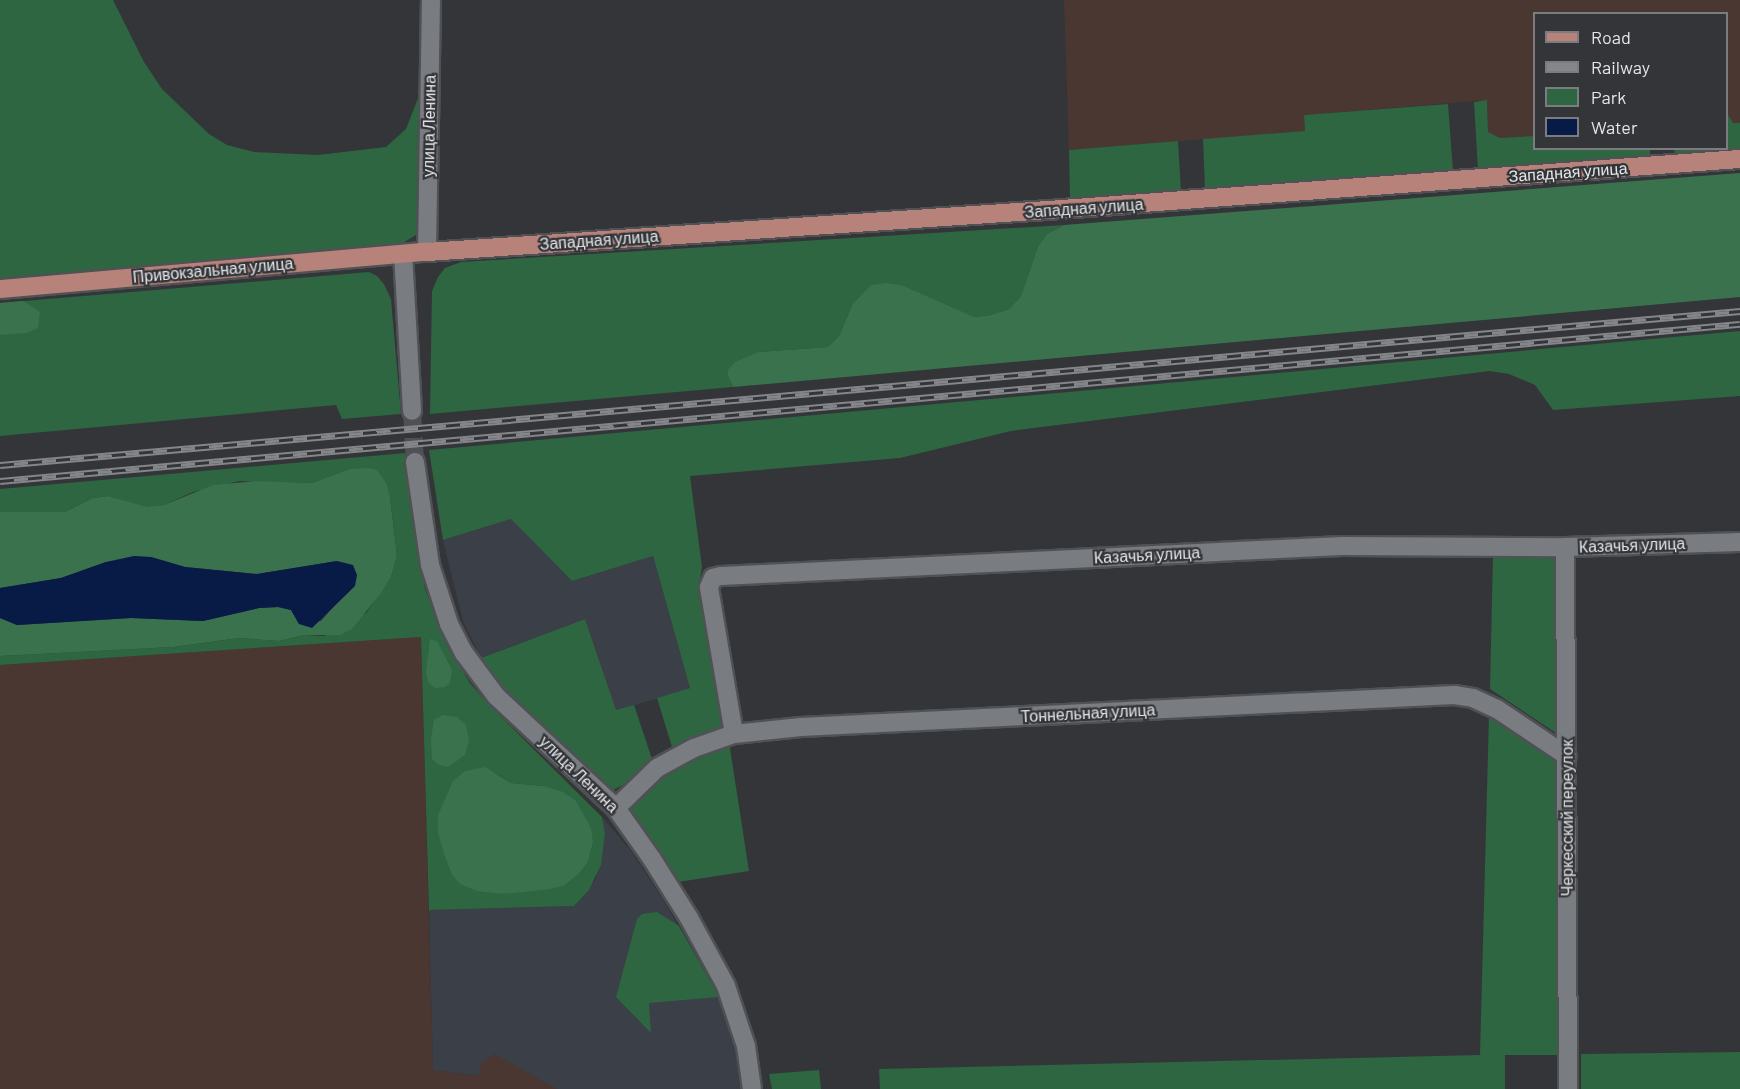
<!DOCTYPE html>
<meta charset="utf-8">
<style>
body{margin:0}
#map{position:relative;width:1740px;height:1089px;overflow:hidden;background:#333539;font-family:Barlow,sans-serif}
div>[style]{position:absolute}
.built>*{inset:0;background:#3a3f48}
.industrial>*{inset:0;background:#4b3732}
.green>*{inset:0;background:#2d6641}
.forest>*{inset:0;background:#39724d}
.water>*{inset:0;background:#081a46}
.minor-tunnel>*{height:18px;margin-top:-9px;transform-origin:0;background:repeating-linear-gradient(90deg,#4e5053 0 18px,transparent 0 27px)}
.roads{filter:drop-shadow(2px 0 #4f5154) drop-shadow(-2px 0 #4f5154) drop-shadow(0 2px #4f5154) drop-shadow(0 -2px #4f5154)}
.minor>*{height:18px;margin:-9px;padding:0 9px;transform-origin:9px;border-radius:9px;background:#797c80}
.major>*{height:18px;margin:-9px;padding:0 9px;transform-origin:9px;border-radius:9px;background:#b68279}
.rail>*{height:7px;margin-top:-3.5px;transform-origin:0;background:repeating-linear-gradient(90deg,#333539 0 14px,#848689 0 28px);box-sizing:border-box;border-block:2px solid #848689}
span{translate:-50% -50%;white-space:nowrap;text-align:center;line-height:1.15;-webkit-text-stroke:4.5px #333539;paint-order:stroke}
.street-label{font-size:16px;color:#e5e6e9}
.legend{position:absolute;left:1533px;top:12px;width:195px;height:138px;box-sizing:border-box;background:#333539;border:2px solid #7a7c7f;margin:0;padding:8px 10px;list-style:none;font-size:18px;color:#e5e6e9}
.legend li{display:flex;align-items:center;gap:12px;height:30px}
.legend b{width:30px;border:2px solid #7a7c7f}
</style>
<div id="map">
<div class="built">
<i style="clip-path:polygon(511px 519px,572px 581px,653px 556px,690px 688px,616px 711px,585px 619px,481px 658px,463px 621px,443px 540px)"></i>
<i style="clip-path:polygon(602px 817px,631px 851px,662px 898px,719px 997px,740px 1061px,745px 1089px,557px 1089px,495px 1055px,480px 1076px,433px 1070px,429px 910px,574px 906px,596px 879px,605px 833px)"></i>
</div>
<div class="industrial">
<i style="clip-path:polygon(1064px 0,1740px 0,1740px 123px,1733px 123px,1727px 113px,1726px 14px,1534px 14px,1534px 136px,1500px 138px,1488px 132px,1487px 100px,1304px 115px,1305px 131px,1069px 150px)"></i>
<i style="clip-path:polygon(421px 637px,433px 1070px,479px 1076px,481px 1063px,495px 1054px,557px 1089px,0 1089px,0 665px)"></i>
</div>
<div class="green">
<i style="clip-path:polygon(0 0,113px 0,144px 62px,162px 89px,209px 134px,227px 145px,254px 152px,318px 155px,386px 147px,406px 129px,420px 93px,419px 226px,416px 235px,401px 244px,0 278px)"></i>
<i style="clip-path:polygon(1487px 100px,1488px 132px,1500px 138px,1534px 136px,1534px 148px,1650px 149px,1650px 158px,1478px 170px,1474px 102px)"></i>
<i style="clip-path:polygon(1448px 104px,1453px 171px,1205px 189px,1203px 139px,1305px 131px,1304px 115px)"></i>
<i style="clip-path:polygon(1727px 113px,1733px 123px,1740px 123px,1740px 150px,1675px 155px,1674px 149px,1726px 148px)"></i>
<i style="clip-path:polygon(1178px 141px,1181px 191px,1070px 198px,1069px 150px)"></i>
<i style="clip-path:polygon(1064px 225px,1047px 234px,1038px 246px,1021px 296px,1009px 309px,990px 315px,974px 317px,937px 303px,852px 305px,839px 336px,828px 347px,759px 352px,728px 376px,733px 387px,430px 414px,432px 291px,438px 277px,445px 268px,461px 262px)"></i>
<i style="clip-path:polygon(369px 272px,377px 276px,384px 284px,391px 299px,401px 414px,342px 419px,336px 405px,0 436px,0 303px)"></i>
<i style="clip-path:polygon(1740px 331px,1740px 396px,1553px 410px,1535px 385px,1509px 374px,1490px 371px,1011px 431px,900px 458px,690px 476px,702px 567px,699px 584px,725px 728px,672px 747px,657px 698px,690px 688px,653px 556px,572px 581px,511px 519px,443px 540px,429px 450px)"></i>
<i style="clip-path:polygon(evenodd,405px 453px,416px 540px,425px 589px,448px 647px,470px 683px,488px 704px,602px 817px,605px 833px,601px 865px,589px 890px,574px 906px,429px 910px,421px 637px,0 665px,0 656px,173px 647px,239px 638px,279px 641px,304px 635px,324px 636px,366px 613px,391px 577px,397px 556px,390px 497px,349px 469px,312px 483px,239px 481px,193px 492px,164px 505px,146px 508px,108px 496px,93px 498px,65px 512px,0 512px,0 489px,405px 453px,495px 773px,511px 783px,544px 786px,593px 843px,588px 862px,580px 873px,565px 885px,503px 894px,451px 873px,438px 834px,495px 773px)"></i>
<i style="clip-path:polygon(1493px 555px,1557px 556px,1559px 735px,1490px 689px)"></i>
<i style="clip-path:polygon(585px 619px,616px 710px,634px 705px,652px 759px,623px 785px,613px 790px,513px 700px,490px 673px,481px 658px)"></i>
<i style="clip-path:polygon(1489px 715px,1559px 761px,1561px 1055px,1505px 1055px,1505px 1089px,880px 1089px,879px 1069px,1480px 1055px)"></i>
<i style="clip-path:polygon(729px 742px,749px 871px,678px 882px,627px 808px,653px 779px,674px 766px)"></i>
<i style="clip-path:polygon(657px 912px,679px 926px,719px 997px,649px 1003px,651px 1033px,616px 997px,637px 919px,642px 914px)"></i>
<i style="clip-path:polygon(1740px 1052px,1740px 1089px,1581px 1089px,1581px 1054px)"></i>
<i style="clip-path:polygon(819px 1070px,821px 1089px,772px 1089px,769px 1074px)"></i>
</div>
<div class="forest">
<i style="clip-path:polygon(1740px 173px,1740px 297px,733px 387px,728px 376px,728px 370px,735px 362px,759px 352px,828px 347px,839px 336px,852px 305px,871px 285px,886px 283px,901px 285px,974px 317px,990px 315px,1009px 309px,1021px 296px,1038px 246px,1047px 234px,1064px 225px)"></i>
<i style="clip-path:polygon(23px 301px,40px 312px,38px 328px,27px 333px,0 335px,0 303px)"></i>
<i style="clip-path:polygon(369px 468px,377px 470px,386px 483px,390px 497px,397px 556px,391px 577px,381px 593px,352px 629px,340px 635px,304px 635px,279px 641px,239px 638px,173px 647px,0 656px,0 618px,17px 625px,131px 618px,203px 621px,259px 608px,278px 607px,291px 610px,299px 624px,321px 621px,334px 606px,337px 561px,257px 574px,185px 567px,151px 557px,106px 562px,61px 578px,0 588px,0 512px,65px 512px,93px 498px,108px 496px,147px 507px,164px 505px,213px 485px,256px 481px,312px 483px,349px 469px)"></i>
<i style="clip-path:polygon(430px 639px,437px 641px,452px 670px,450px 683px,445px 687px,435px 688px,428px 682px,426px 672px)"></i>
<i style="clip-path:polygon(443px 715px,457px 717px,466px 725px,469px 741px,465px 755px,448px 767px,439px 765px,432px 759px,431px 738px,434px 720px)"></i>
<i style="clip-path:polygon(485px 767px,511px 783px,544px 786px,563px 792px,576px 801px,591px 828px,593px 843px,588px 862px,580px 873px,565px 885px,551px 889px,503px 894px,477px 891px,460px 884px,451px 873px,444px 854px,438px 834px,438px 815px,453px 781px,465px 771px)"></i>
</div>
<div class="water">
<i style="clip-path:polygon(134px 556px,151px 557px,185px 567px,257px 574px,337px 561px,353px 565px,357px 575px,355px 586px,312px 628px,299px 624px,291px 610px,278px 607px,259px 608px,203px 621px,131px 618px,17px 625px,0 618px,0 588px,61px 578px,106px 562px)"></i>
</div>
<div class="minor-tunnel">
<i style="left:412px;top:411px;width:51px;rotate:86.6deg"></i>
</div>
<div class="roads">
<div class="minor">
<i style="left:427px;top:252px;width:252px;rotate:-89.1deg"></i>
<i style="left:403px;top:254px;width:157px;rotate:86.7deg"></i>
<i style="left:415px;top:462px;width:104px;rotate:81.7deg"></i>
<i style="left:430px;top:565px;width:62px;rotate:72.1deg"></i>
<i style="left:449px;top:624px;width:33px;rotate:63deg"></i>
<i style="left:464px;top:653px;width:54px;rotate:53.3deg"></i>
<i style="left:496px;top:696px;width:164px;rotate:43deg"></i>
<i style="left:616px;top:808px;width:62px;rotate:54.8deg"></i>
<i style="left:652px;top:859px;width:70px;rotate:57.9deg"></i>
<i style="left:689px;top:918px;width:77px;rotate:61.4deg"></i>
<i style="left:726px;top:986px;width:63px;rotate:71.6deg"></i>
<i style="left:746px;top:1046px;width:43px;rotate:82.1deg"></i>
<i style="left:1565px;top:547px;width:542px;rotate:89.68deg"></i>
<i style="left:734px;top:734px;width:149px;rotate:-99.7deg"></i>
<i style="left:709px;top:587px;width:10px;rotate:-66deg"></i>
<i style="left:713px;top:578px;width:8px;rotate:-14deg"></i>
<i style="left:721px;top:576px;width:622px;rotate:-2.77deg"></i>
<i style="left:1342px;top:546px;width:223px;rotate:0.3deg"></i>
<i style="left:1565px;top:547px;width:175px;rotate:-1.6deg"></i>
<i style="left:616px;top:808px;width:57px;rotate:-44.3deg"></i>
<i style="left:657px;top:768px;width:42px;rotate:-28.4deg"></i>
<i style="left:694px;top:748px;width:42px;rotate:-19.3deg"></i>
<i style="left:734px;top:734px;width:67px;rotate:-6deg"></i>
<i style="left:801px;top:727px;width:654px;rotate:-2.81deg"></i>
<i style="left:1454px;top:695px;width:19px;rotate:9deg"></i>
<i style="left:1473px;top:698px;width:26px;rotate:25deg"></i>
<i style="left:1497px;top:709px;width:84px;rotate:33.9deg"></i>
</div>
<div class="major">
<i style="left:0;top:289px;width:429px;rotate:-5deg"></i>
<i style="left:427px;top:252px;width:636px;rotate:-3.87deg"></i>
<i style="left:1062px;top:209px;width:680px;rotate:-4.22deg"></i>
</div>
</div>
<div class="rail">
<i style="left:0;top:465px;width:1747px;rotate:-5.06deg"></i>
<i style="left:0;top:481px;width:1747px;rotate:-5.16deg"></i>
</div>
<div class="street-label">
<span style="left:429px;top:126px;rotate:-89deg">улица Ленина</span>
<span style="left:1568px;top:172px;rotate:-4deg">Западная улица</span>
<span style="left:1084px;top:208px;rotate:-4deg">Западная улица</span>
<span style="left:599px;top:240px;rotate:-4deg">Западная улица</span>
<span style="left:213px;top:270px;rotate:-5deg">Привокзальная улица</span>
<span style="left:1632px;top:545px;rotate:-2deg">Казачья улица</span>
<span style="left:1147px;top:555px;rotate:-3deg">Казачья улица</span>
<span style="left:1088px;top:713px;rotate:-3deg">Тоннельная улица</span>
<span style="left:579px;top:774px;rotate:44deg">улица Ленина</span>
<span style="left:1567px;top:818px;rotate:-90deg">Черкесский переулок</span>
</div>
<ul class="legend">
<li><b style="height:8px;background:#b68279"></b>Road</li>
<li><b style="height:8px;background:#848689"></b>Railway</li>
<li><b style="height:16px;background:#2d6641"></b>Park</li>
<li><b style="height:16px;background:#081a46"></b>Water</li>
</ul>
</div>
